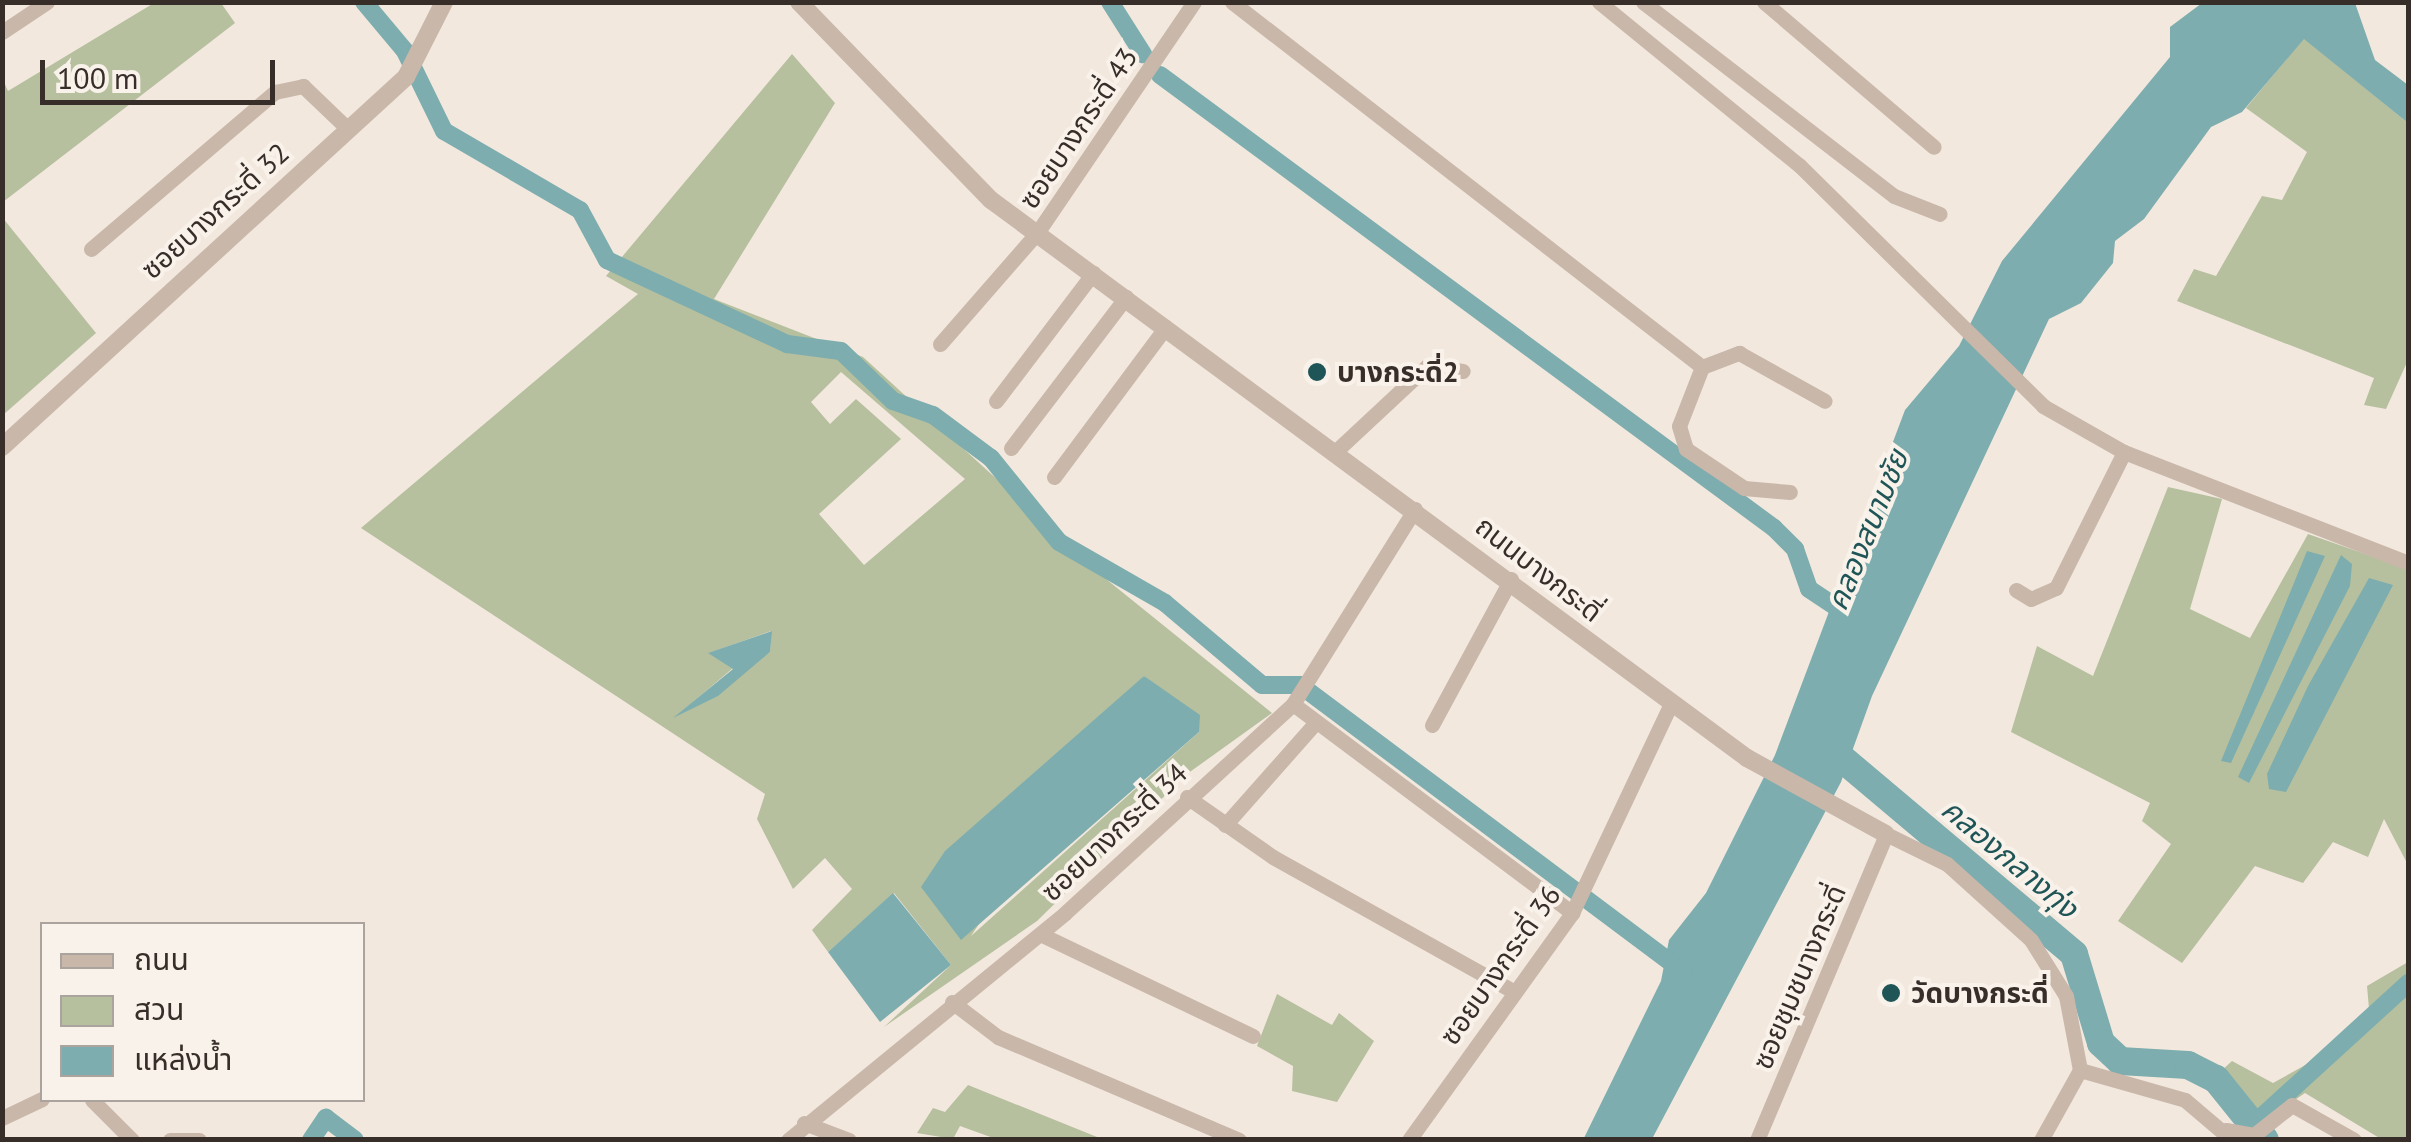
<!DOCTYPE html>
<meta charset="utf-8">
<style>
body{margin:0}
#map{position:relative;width:2411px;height:1142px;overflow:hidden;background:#f2e8de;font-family:"PT Sans","Noto Sans Thai",sans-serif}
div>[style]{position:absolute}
.green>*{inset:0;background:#b6c09e}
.water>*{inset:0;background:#7dadae}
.canal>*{height:18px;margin:-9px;padding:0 9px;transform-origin:9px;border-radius:9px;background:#7dadae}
.river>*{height:28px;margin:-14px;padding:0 14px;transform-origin:14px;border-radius:14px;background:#7dadae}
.minor>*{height:15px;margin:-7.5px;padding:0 7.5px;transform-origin:7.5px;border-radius:7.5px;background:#c9b7aa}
.tertiary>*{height:18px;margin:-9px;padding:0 9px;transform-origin:9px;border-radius:9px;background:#c9b7aa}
.dots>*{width:28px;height:28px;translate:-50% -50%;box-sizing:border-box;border:5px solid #f9f2ea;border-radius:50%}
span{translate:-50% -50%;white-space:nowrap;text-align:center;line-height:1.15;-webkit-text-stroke:8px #f9f2ea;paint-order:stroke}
.street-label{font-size:28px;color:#372d29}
.poi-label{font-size:28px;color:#372d29;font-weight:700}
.left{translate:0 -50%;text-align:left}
.water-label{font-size:30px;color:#205557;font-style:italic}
.frame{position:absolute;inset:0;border:5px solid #372d29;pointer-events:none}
.legend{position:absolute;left:40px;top:922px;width:325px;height:180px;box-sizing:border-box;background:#f9f2ea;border:2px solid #aba39d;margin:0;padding:12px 18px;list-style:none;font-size:30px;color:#372d29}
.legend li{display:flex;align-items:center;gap:20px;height:50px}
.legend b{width:50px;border:2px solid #aba39d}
.scale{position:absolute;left:40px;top:60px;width:235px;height:45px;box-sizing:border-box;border:5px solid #372d29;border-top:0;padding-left:12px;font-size:30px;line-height:35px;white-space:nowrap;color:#372d29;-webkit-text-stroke:8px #f9f2ea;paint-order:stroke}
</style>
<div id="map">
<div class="green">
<i style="clip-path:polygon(154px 3px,221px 3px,235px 23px,3px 202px,3px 80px,8px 91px)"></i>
<i style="clip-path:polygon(2304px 38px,2408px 123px,2408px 360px,2386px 409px,2364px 405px,2374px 378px,2177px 301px,2194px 269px,2216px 276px,2262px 196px,2282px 200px,2307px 152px,2246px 108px)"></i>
<i style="clip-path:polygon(evenodd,792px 54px,835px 103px,714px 299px,863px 357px,1106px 579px,1272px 713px,1187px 774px,1037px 921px,884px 1027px,951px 965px,894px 893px,828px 952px,812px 930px,852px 889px,825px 858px,793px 889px,757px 819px,765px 794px,361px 528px,638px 294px,606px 276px,792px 54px,841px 372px,965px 479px,864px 565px,819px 514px,901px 439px,856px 399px,830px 424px,811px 402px,841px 372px,792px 54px,771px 631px,770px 652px,679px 714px,733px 668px,709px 653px,771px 631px,792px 54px,1144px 676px,1199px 732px,971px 936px,1144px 676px)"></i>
<i style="clip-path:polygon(2px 217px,96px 333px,3px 415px,2px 415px)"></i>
<i style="clip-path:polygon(2168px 487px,2222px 499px,2190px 609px,2250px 638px,2308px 534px,2408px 569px,2408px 865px,2384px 819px,2368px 857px,2333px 842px,2303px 883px,2255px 866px,2182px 963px,2118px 921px,2171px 844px,2142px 821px,2150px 803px,2011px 732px,2037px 646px,2093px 676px)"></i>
<i style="clip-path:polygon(2408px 962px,2408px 1139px,2381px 1139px,2305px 1093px,2264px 1121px,2220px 1072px,2232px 1061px,2273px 1083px,2316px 1059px,2369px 1009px,2367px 986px)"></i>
<i style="clip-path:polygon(1277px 994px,1332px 1025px,1339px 1013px,1374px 1041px,1337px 1102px,1292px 1091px,1293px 1066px,1257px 1046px)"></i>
<i style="clip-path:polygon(968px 1085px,1102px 1139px,996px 1139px,960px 1126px,953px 1139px,917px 1133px,933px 1108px,945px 1112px)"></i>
</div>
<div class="water">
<i style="clip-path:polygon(2202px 3px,2355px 3px,2375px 60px,2408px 85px,2408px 123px,2304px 39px,2242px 112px,2211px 127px,2144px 219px,2115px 241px,2113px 263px,2081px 303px,2049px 319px,1872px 696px,1841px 782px,1652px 1139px,1583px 1140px,1661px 981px,1669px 940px,1706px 893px,1775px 755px,1905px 410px,1959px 346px,2002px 261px,2170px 57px,2170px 27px)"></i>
<i style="clip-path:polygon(2307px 551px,2325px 556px,2231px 763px,2221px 761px)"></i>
<i style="clip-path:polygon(2341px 555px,2352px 564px,2350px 586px,2249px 783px,2238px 777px)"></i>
<i style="clip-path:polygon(2369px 578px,2393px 585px,2286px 792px,2269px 789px,2267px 774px,2308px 686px)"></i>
<i style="clip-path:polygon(772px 631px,770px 652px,718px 696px,673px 718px,733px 669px,708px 653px)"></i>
<i style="clip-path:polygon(1144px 676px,1200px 715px,1199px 732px,961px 940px,921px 887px,945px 851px)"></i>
<i style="clip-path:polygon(893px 893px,951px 965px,880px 1022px,828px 952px)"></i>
</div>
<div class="canal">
<i style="left:364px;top:2px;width:64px;rotate:50.1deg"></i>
<i style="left:405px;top:51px;width:89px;rotate:64deg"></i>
<i style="left:444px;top:131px;width:157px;rotate:30.2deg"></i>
<i style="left:580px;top:210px;width:57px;rotate:61.6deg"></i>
<i style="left:607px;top:260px;width:199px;rotate:25deg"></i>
<i style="left:787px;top:344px;width:54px;rotate:7.4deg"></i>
<i style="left:841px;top:351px;width:72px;rotate:43.9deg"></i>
<i style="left:893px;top:401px;width:42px;rotate:19.3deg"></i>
<i style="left:933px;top:415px;width:72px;rotate:36.6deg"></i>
<i style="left:991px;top:458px;width:108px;rotate:51deg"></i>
<i style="left:1059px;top:542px;width:122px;rotate:29.9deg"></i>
<i style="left:1165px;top:603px;width:127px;rotate:40.2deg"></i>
<i style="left:1262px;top:685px;width:38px"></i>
<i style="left:1300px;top:685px;width:478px;rotate:36.8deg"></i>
<i style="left:1110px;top:2px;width:62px;rotate:57.6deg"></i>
<i style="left:1160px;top:75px;width:763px;rotate:36.42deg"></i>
<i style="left:1774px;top:528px;width:30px;rotate:45deg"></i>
<i style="left:1795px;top:549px;width:42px;rotate:70.7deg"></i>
<i style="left:1809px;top:589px;width:47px;rotate:33.7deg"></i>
<i style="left:2256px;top:1122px;width:206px;rotate:-42.4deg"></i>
<i style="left:311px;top:1140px;width:27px;rotate:-56deg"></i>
<i style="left:326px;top:1118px;width:36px;rotate:37deg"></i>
</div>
<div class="river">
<i style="left:1820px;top:740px;width:332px;rotate:40.1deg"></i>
<i style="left:2074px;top:954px;width:93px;rotate:73.1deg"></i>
<i style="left:2101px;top:1043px;width:26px;rotate:43deg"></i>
<i style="left:2120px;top:1061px;width:68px;rotate:3.4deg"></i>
<i style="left:2188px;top:1065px;width:31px;rotate:27deg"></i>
<i style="left:2216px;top:1079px;width:78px;rotate:51.2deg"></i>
</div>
<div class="minor">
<i style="left:1232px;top:2px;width:595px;rotate:37.83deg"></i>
<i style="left:1702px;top:367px;width:40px;rotate:-21deg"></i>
<i style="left:1739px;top:353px;width:98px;rotate:29.2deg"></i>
<i style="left:1599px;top:2px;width:259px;rotate:39.2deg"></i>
<i style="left:1800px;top:166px;width:342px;rotate:44.6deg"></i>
<i style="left:2043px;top:406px;width:93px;rotate:29.6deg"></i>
<i style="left:2124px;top:452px;width:305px;rotate:21.3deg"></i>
<i style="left:1643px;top:2px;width:317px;rotate:37.7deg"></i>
<i style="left:1894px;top:196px;width:49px;rotate:21.4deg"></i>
<i style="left:1764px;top:2px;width:223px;rotate:40.5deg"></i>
<i style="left:2px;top:32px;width:54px;rotate:-33.7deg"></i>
<i style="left:91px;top:249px;width:242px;rotate:-40.5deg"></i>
<i style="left:275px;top:92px;width:29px;rotate:-12deg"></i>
<i style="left:303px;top:86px;width:62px;rotate:43.7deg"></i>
<i style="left:940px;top:344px;width:147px;rotate:-48.9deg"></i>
<i style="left:1037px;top:233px;width:279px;rotate:-55.8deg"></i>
<i style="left:1702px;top:367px;width:63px;rotate:111.3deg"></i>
<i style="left:1679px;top:426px;width:24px;rotate:73deg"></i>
<i style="left:1686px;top:449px;width:70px;rotate:33.9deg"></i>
<i style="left:1744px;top:488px;width:46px;rotate:5deg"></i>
<i style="left:996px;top:401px;width:161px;rotate:-52.8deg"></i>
<i style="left:1011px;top:448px;width:190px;rotate:-52.7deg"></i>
<i style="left:1336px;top:451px;width:125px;rotate:-43deg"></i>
<i style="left:1427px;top:366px;width:36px;rotate:8deg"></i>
<i style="left:1054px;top:477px;width:187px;rotate:-53.3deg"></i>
<i style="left:2016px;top:590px;width:17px;rotate:31deg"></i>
<i style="left:2031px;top:599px;width:27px;rotate:-24deg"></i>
<i style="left:2056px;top:588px;width:152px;rotate:-63.4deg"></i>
<i style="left:1293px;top:704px;width:349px;rotate:36.8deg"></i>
<i style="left:1432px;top:725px;width:166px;rotate:-61.6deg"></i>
<i style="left:1187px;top:797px;width:105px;rotate:34.9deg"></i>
<i style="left:1273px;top:857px;width:275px;rotate:29.2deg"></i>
<i style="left:1225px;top:825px;width:137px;rotate:-48.5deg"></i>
<i style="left:1040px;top:934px;width:236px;rotate:25.6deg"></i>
<i style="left:952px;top:1002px;width:58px;rotate:37.3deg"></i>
<i style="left:998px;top:1037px;width:262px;rotate:23.1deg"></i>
<i style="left:92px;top:1100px;width:57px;rotate:45deg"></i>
<i style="left:2px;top:1118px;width:44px;rotate:-25.4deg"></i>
<i style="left:804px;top:1123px;width:48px;rotate:20.7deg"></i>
<i style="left:2226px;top:1130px;width:28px;rotate:10deg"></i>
<i style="left:2254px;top:1135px;width:48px;rotate:-38.3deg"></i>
<i style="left:2292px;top:1105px;width:71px;rotate:29.4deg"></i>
<i style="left:170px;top:1140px;width:29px"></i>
<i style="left:788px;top:1140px;width:358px;rotate:-39.3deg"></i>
<i style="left:1065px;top:913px;width:309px;rotate:-42.5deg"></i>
<i style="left:1293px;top:704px;width:230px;rotate:-58deg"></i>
<i style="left:1409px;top:1140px;width:279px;rotate:-54.3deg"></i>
<i style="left:1572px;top:913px;width:231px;rotate:-64.7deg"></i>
<i style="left:1757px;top:1140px;width:332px;rotate:-67.1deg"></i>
<i style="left:1886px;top:834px;width:68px;rotate:26.2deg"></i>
<i style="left:1947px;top:864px;width:113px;rotate:42.1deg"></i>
<i style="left:2031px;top:940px;width:66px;rotate:58deg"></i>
<i style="left:2066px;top:996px;width:75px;rotate:79.3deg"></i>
<i style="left:2080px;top:1070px;width:109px;rotate:15.9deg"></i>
<i style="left:2185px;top:1100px;width:62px;rotate:40.4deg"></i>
<i style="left:2041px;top:1140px;width:80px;rotate:-60.9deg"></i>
</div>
<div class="tertiary">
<i style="left:799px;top:2px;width:276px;rotate:45.9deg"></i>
<i style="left:991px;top:200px;width:940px;rotate:36.43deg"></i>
<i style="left:1747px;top:758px;width:158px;rotate:28.7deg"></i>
<i style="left:2px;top:447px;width:548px;rotate:-42.48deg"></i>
<i style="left:406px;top:77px;width:84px;rotate:-63.1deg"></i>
</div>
<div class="dots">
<i style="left:1317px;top:372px;background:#205557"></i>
<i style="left:1891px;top:993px;background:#205557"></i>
</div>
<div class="street-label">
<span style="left:1078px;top:128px;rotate:-56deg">ซอยบางกระดี่ 43</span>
<span style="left:215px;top:211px;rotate:-42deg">ซอยบางกระดี่ 32</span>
<span style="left:1539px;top:569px;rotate:38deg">ถนนบางกระดี่</span>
<span style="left:1114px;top:832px;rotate:-43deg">ซอยบางกระดี่ 34</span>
<span style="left:1500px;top:965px;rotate:-55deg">ซอยบางกระดี่ 36</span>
<span style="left:1799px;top:977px;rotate:-67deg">ซอยชุมชนางกระดี่</span>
</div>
<div class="poi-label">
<span class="left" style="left:1337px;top:372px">บางกระดี่2</span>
<span class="left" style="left:1911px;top:993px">วัดบางกระดี่</span>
</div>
<div class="water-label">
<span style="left:1867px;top:530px;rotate:-68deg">คลองสนามชัย</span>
<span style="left:2010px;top:858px;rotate:40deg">คลองกลางทุ่ง</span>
</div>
<div class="frame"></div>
<ul class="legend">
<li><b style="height:12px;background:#c9b7aa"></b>ถนน</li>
<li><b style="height:28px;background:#b6c09e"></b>สวน</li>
<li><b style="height:28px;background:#7dadae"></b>แหล่งน้ำ</li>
</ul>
<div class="scale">100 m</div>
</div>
